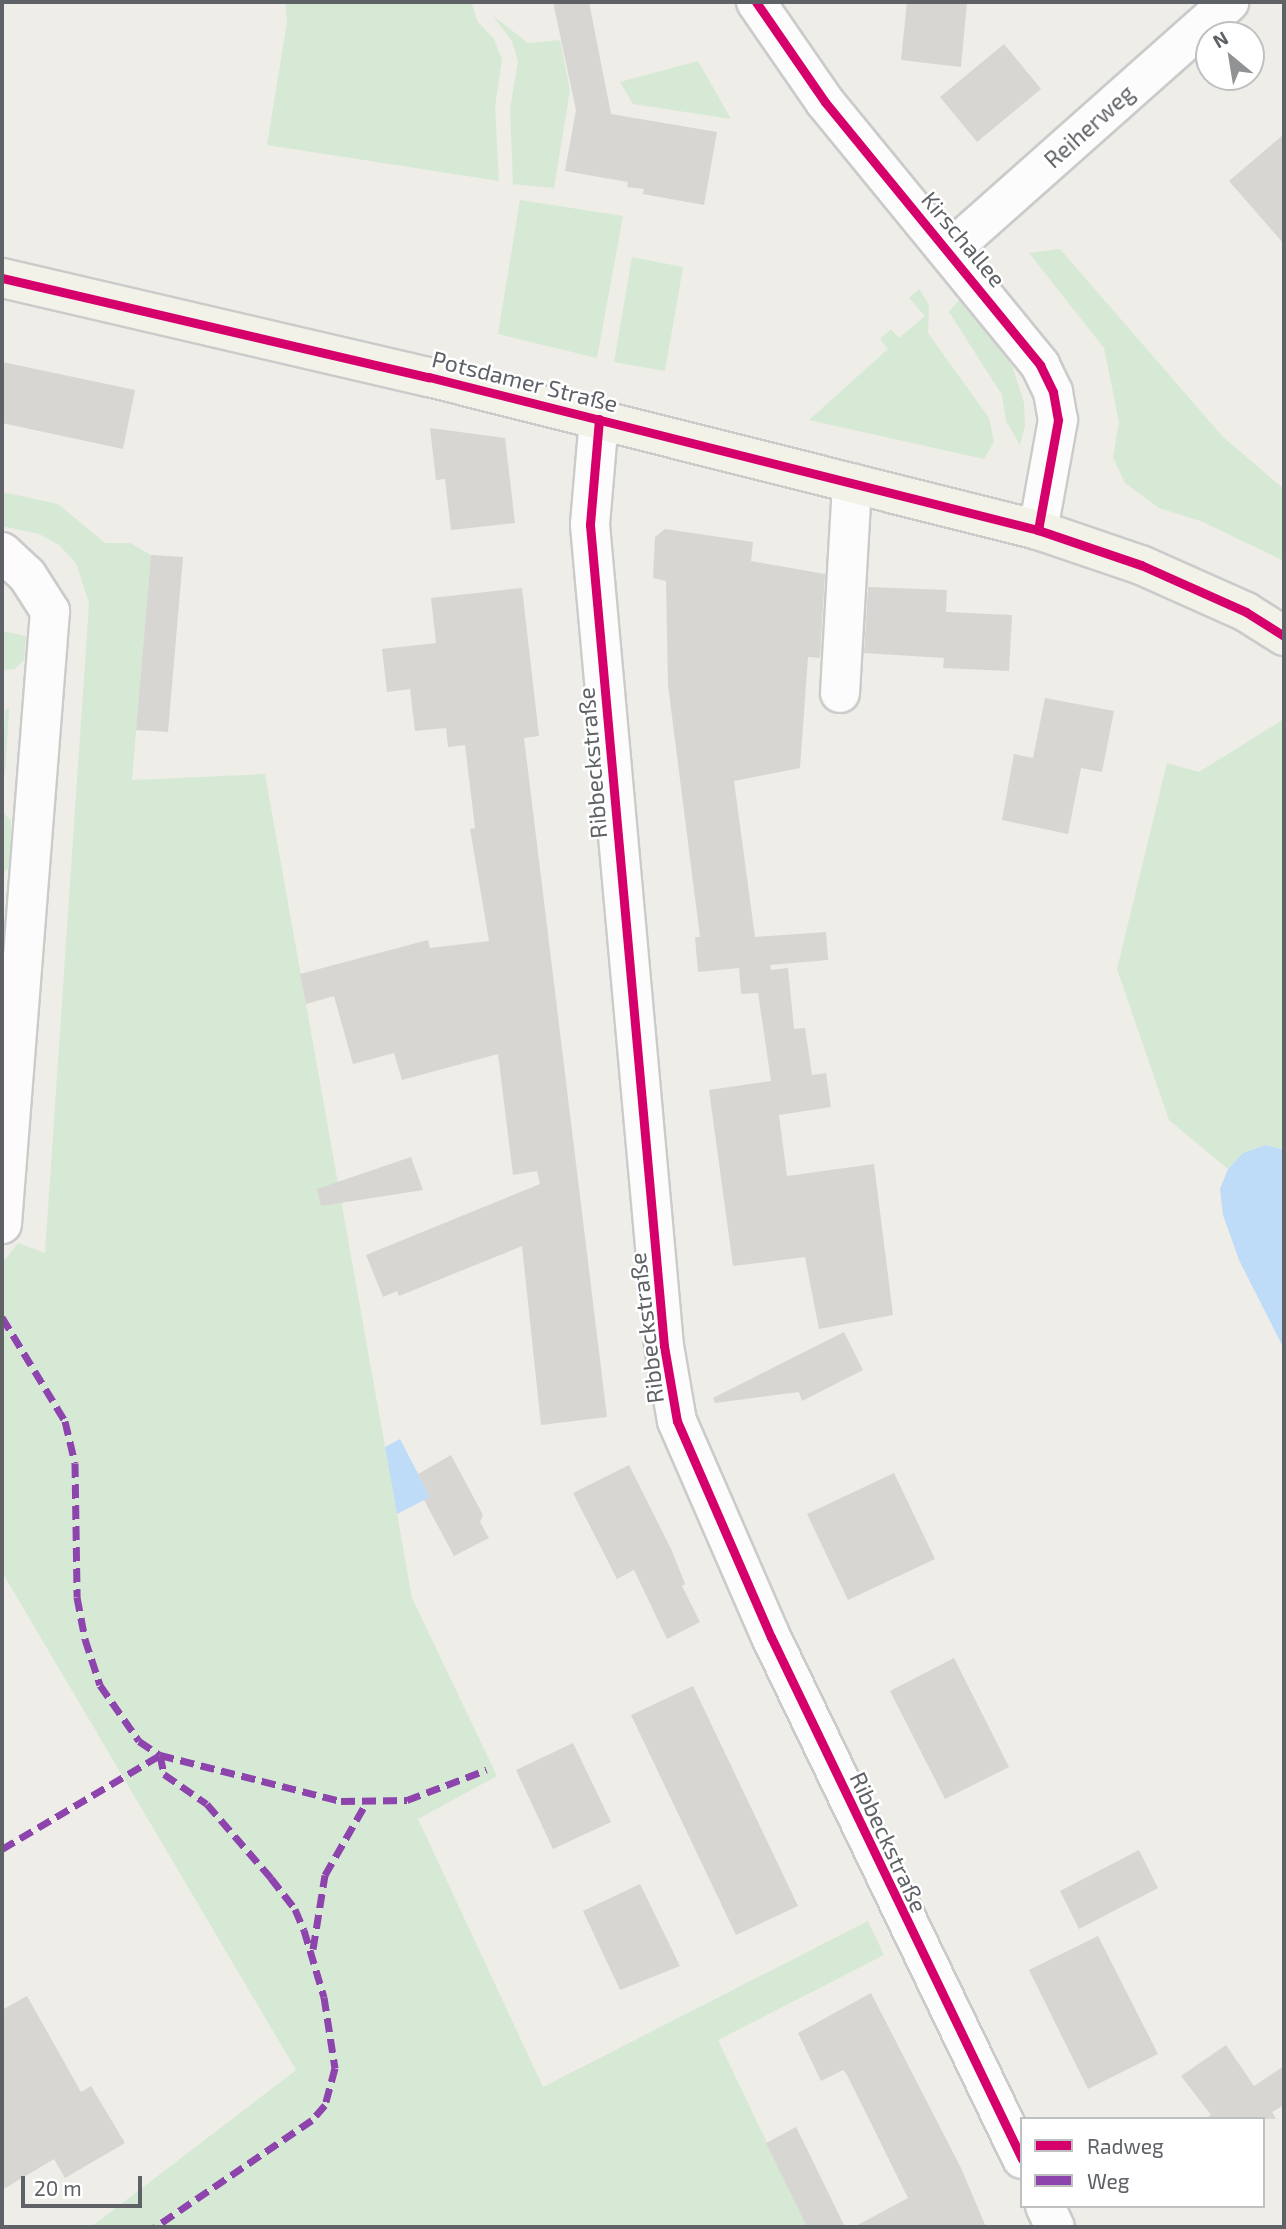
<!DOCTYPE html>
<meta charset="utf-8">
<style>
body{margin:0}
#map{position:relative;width:1286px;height:2229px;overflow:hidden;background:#eeede8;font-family:"Exo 2",sans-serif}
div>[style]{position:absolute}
.green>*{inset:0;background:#d6e9d5}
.water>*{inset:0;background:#bedcf7}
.building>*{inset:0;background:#d7d6d3}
.roads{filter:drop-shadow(2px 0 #cacbca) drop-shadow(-2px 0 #cacbca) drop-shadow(0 2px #cacbca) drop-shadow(0 -2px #cacbca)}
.minor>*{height:38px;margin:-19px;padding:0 19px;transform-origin:19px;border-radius:19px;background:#fcfcfc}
.major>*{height:38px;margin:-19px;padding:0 19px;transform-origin:19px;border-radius:19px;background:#f3f2e9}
.quiet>*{height:7px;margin-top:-3.5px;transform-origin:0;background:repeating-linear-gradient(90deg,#8e44ad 0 14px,transparent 0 21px)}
.cycleway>*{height:9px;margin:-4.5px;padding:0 4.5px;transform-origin:4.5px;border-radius:4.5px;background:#d6006c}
span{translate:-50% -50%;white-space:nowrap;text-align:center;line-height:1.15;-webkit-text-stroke:5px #fff;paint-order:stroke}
.street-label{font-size:23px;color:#5e6166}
.frame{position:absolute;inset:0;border:4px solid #5e6166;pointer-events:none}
.legend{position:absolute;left:1020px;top:2117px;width:245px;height:91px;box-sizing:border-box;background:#fff;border:2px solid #bfc0c2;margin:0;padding:9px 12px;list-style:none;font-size:21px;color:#5e6166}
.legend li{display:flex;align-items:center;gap:14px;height:35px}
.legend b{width:35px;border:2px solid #bfc0c2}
.north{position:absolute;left:1195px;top:21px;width:70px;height:70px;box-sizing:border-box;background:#fff;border:2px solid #bfc0c2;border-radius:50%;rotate:330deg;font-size:19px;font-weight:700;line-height:28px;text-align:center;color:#5e6166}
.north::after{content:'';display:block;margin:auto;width:24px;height:32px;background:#909294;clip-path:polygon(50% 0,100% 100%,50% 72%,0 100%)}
.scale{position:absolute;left:21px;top:2176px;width:121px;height:32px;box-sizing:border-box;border:4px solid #5e6166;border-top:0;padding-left:9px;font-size:21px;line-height:24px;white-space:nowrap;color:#5e6166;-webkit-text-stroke:5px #fff;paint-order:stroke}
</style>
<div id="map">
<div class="green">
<i style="clip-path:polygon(285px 2px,471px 2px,478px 22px,494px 39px,502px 59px,495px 107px,499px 181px,267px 145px,287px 22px)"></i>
<i style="clip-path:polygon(493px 16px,528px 43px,560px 40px,570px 90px,554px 188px,513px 184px,510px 109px,518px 61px,512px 41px)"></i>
<i style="clip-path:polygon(698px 61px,731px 119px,633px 104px,620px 82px)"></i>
<i style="clip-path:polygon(520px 200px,623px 216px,597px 358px,498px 334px)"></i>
<i style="clip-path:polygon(1060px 249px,1223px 437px,1284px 489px,1284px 561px,1201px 521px,1159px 508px,1125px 483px,1113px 457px,1119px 422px,1104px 348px,1029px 253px)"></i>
<i style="clip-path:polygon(632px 257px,683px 267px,665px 371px,614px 362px)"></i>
<i style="clip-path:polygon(919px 289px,929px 305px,928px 333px,989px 418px,994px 442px,984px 459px,809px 420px,888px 349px,880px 339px,891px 329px,899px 338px,925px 316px,909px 298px)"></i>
<i style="clip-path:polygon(959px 300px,987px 325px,1013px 368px,1024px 403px,1025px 426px,1020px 445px,1006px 421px,1002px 395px,949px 312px)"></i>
<i style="clip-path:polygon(2px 492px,58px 504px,105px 543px,130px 543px,151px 555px,132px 780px,265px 774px,412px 1598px,497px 1776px,418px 1819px,543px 2087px,868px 1921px,884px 1955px,718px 2040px,807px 2227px,91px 2227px,296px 2070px,2px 1572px,2px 1264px,18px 1243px,45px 1253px,89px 603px,76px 563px,59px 545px,39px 534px,2px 526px)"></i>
<i style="clip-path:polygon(2px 631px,26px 636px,24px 660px,15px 669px,4px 670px)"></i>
<i style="clip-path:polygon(5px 709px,9px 709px,5px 775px,2px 774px)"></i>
<i style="clip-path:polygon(1284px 719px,1284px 1150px,1266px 1145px,1243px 1153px,1228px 1169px,1169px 1120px,1117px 969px,1167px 763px,1199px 772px)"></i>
<i style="clip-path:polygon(2px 811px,11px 821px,10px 865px,2px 876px)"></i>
</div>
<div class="water">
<i style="clip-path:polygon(1266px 1145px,1284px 1150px,1284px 1349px,1239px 1260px,1223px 1215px,1220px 1189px,1228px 1169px,1243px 1153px)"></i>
<i style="clip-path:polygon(400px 1439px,430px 1497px,397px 1514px,385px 1447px)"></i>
</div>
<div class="building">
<i style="clip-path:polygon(553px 2px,589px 2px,611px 114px,717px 132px,704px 205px,643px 194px,644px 189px,627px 187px,628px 182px,565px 171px,576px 110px)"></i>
<i style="clip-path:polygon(907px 2px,967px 2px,961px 67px,901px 60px)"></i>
<i style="clip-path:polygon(1004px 44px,1041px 89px,977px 142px,940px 97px)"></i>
<i style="clip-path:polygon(1284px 134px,1284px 244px,1229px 181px)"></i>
<i style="clip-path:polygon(2px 362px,135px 390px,123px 449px,2px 423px)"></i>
<i style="clip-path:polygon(430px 428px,505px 438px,515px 523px,451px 530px,445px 479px,436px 480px)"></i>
<i style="clip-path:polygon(665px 529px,753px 542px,751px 561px,825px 574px,820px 658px,808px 657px,800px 768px,734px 781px,755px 937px,826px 932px,828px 960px,770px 965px,771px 970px,788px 968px,794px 1029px,805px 1028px,812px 1075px,826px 1073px,831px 1107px,779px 1115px,787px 1176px,874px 1164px,893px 1315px,819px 1329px,805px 1257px,733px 1266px,709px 1090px,771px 1081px,758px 993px,741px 994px,739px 968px,698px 972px,695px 937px,700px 937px,668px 685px,666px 581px,653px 578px,655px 537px)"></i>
<i style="clip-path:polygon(151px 555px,183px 557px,168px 732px,136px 730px)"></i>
<i style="clip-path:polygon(868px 587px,947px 590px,946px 612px,1012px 615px,1009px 671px,943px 668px,944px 658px,864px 653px)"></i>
<i style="clip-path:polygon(522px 588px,539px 736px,524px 738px,607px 1417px,541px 1425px,522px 1246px,399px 1296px,397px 1291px,383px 1297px,366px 1255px,540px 1184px,537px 1171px,513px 1175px,498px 1054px,402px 1080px,394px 1053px,353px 1064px,334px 996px,306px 1004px,300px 974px,428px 940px,430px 948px,489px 941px,470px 829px,475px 828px,465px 745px,448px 747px,446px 728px,415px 731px,410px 689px,387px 692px,382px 649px,436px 643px,431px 598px)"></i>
<i style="clip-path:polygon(1045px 698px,1114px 711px,1102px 772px,1081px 768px,1068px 834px,1002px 820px,1014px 754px,1033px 758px)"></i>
<i style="clip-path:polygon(411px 1157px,423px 1190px,321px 1206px,317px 1189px)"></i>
<i style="clip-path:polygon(844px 1332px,863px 1370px,802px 1401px,799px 1392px,715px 1403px,713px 1398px)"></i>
<i style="clip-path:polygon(451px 1455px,483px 1515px,480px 1522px,489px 1538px,454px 1556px,424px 1500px,430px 1497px,418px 1474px)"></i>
<i style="clip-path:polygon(629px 1465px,672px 1551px,685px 1584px,682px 1586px,700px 1622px,667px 1639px,634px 1570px,617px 1579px,573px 1493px)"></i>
<i style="clip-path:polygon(894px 1473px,935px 1559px,848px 1600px,807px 1514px)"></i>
<i style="clip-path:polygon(954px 1658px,1009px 1767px,945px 1799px,890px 1691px)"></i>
<i style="clip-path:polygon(693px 1686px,798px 1906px,736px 1935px,631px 1715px)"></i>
<i style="clip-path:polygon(573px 1743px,611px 1822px,553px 1849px,516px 1770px)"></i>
<i style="clip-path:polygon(1139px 1850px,1158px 1888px,1079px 1929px,1060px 1891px)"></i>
<i style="clip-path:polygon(640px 1884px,680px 1966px,620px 1990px,583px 1911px)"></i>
<i style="clip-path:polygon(1098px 1936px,1158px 2054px,1088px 2089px,1029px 1970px)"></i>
<i style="clip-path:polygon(871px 1993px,961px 2168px,986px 2227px,854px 2227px,908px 2198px,847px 2075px,843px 2070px,821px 2081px,798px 2033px)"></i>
<i style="clip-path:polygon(27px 1996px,81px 2092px,91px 2086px,125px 2143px,65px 2178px,54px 2159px,2px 2190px,2px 2010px)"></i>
<i style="clip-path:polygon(1226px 2045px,1254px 2086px,1284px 2066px,1284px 2105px,1272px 2112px,1276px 2119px,1205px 2119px,1211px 2115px,1181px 2076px)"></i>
<i style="clip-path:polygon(796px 2127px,804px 2143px,845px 2227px,807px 2227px,766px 2143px)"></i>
</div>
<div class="roads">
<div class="minor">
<i style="left:756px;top:2px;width:121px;rotate:55.4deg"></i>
<i style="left:825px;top:102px;width:340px;rotate:50.7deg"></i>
<i style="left:1040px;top:365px;width:30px;rotate:64deg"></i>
<i style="left:1053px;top:392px;width:28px;rotate:80deg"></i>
<i style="left:1058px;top:420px;width:112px;rotate:100.3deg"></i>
<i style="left:949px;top:251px;width:375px;rotate:-41.6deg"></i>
<i style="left:599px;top:419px;width:106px;rotate:94.9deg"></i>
<i style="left:590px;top:525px;width:824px;rotate:84.85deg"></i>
<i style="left:664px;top:1346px;width:76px;rotate:80.2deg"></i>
<i style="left:677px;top:1421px;width:236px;rotate:66.5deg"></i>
<i style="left:771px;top:1637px;width:579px;rotate:64.32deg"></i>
<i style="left:2px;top:552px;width:34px;rotate:43deg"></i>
<i style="left:27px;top:575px;width:43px;rotate:57.4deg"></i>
<i style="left:50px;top:611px;width:615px;rotate:94.48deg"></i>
<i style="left:840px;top:693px;width:210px;rotate:-86.7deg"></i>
<i style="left:1045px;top:2206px;width:23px;rotate:65deg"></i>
</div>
<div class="major">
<i style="left:2px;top:278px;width:438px;rotate:13.1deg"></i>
<i style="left:429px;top:377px;width:628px;rotate:14.1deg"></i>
<i style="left:1038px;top:530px;width:109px;rotate:18.8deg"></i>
<i style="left:1141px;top:565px;width:115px;rotate:24.1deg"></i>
<i style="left:1246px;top:612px;width:45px;rotate:32.3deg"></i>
</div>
</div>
<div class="quiet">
<i style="left:2px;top:1317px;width:122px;rotate:58.8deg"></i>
<i style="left:65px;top:1421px;width:43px;rotate:76.6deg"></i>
<i style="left:75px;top:1463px;width:134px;rotate:89.1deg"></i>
<i style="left:77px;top:1597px;width:43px;rotate:79.2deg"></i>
<i style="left:85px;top:1639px;width:48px;rotate:71.9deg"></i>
<i style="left:100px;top:1685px;width:68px;rotate:55.1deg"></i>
<i style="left:139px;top:1741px;width:25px;rotate:34deg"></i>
<i style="left:160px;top:1755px;width:187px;rotate:14.3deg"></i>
<i style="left:341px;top:1801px;width:66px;rotate:-0.9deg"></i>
<i style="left:407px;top:1800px;width:85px;rotate:-20.8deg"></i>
<i style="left:2px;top:1849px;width:184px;rotate:-30.7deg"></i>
<i style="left:160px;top:1755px;width:19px;rotate:78deg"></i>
<i style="left:164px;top:1774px;width:52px;rotate:34.9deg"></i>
<i style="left:207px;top:1804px;width:98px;rotate:49.1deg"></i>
<i style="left:271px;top:1878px;width:39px;rotate:52deg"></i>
<i style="left:295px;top:1909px;width:23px;rotate:67deg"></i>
<i style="left:304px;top:1930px;width:70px;rotate:73.4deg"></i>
<i style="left:324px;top:1997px;width:72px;rotate:81.2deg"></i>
<i style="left:335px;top:2068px;width:38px;rotate:105deg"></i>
<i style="left:325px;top:2105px;width:20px;rotate:131deg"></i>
<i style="left:312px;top:2120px;width:190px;rotate:145.7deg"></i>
<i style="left:313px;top:1949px;width:75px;rotate:-80.8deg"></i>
<i style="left:325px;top:1875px;width:83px;rotate:-60.3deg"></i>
</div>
<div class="cycleway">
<i style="left:756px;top:2px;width:121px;rotate:55.4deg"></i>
<i style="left:825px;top:102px;width:340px;rotate:50.7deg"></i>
<i style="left:1040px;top:365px;width:30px;rotate:64deg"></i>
<i style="left:1053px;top:392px;width:28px;rotate:80deg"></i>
<i style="left:1058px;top:420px;width:112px;rotate:100.3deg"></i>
<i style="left:2px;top:278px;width:438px;rotate:13.1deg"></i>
<i style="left:429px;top:377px;width:628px;rotate:14.1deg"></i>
<i style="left:1038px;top:530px;width:109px;rotate:18.8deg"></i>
<i style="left:1141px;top:565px;width:115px;rotate:24.1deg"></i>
<i style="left:1246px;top:612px;width:45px;rotate:32.3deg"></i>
<i style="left:599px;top:419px;width:106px;rotate:94.9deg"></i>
<i style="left:590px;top:525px;width:824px;rotate:84.85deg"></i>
<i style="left:664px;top:1346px;width:76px;rotate:80.2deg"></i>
<i style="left:677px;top:1421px;width:236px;rotate:66.5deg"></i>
<i style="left:771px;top:1637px;width:579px;rotate:64.32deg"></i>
</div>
<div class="street-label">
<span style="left:1089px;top:126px;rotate:-42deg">Reiherweg</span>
<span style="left:964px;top:239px;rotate:50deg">Kirschallee</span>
<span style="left:525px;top:381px;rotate:14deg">Potsdamer Straße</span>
<span style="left:592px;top:763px;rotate:-95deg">Ribbeckstraße</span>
<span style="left:646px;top:1328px;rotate:-97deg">Ribbeckstraße</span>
<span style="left:889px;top:1842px;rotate:65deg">Ribbeckstraße</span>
</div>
<div class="frame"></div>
<ul class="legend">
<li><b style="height:9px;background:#d6006c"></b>Radweg</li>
<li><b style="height:9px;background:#8e44ad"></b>Weg</li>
</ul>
<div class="north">N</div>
<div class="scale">20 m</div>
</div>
